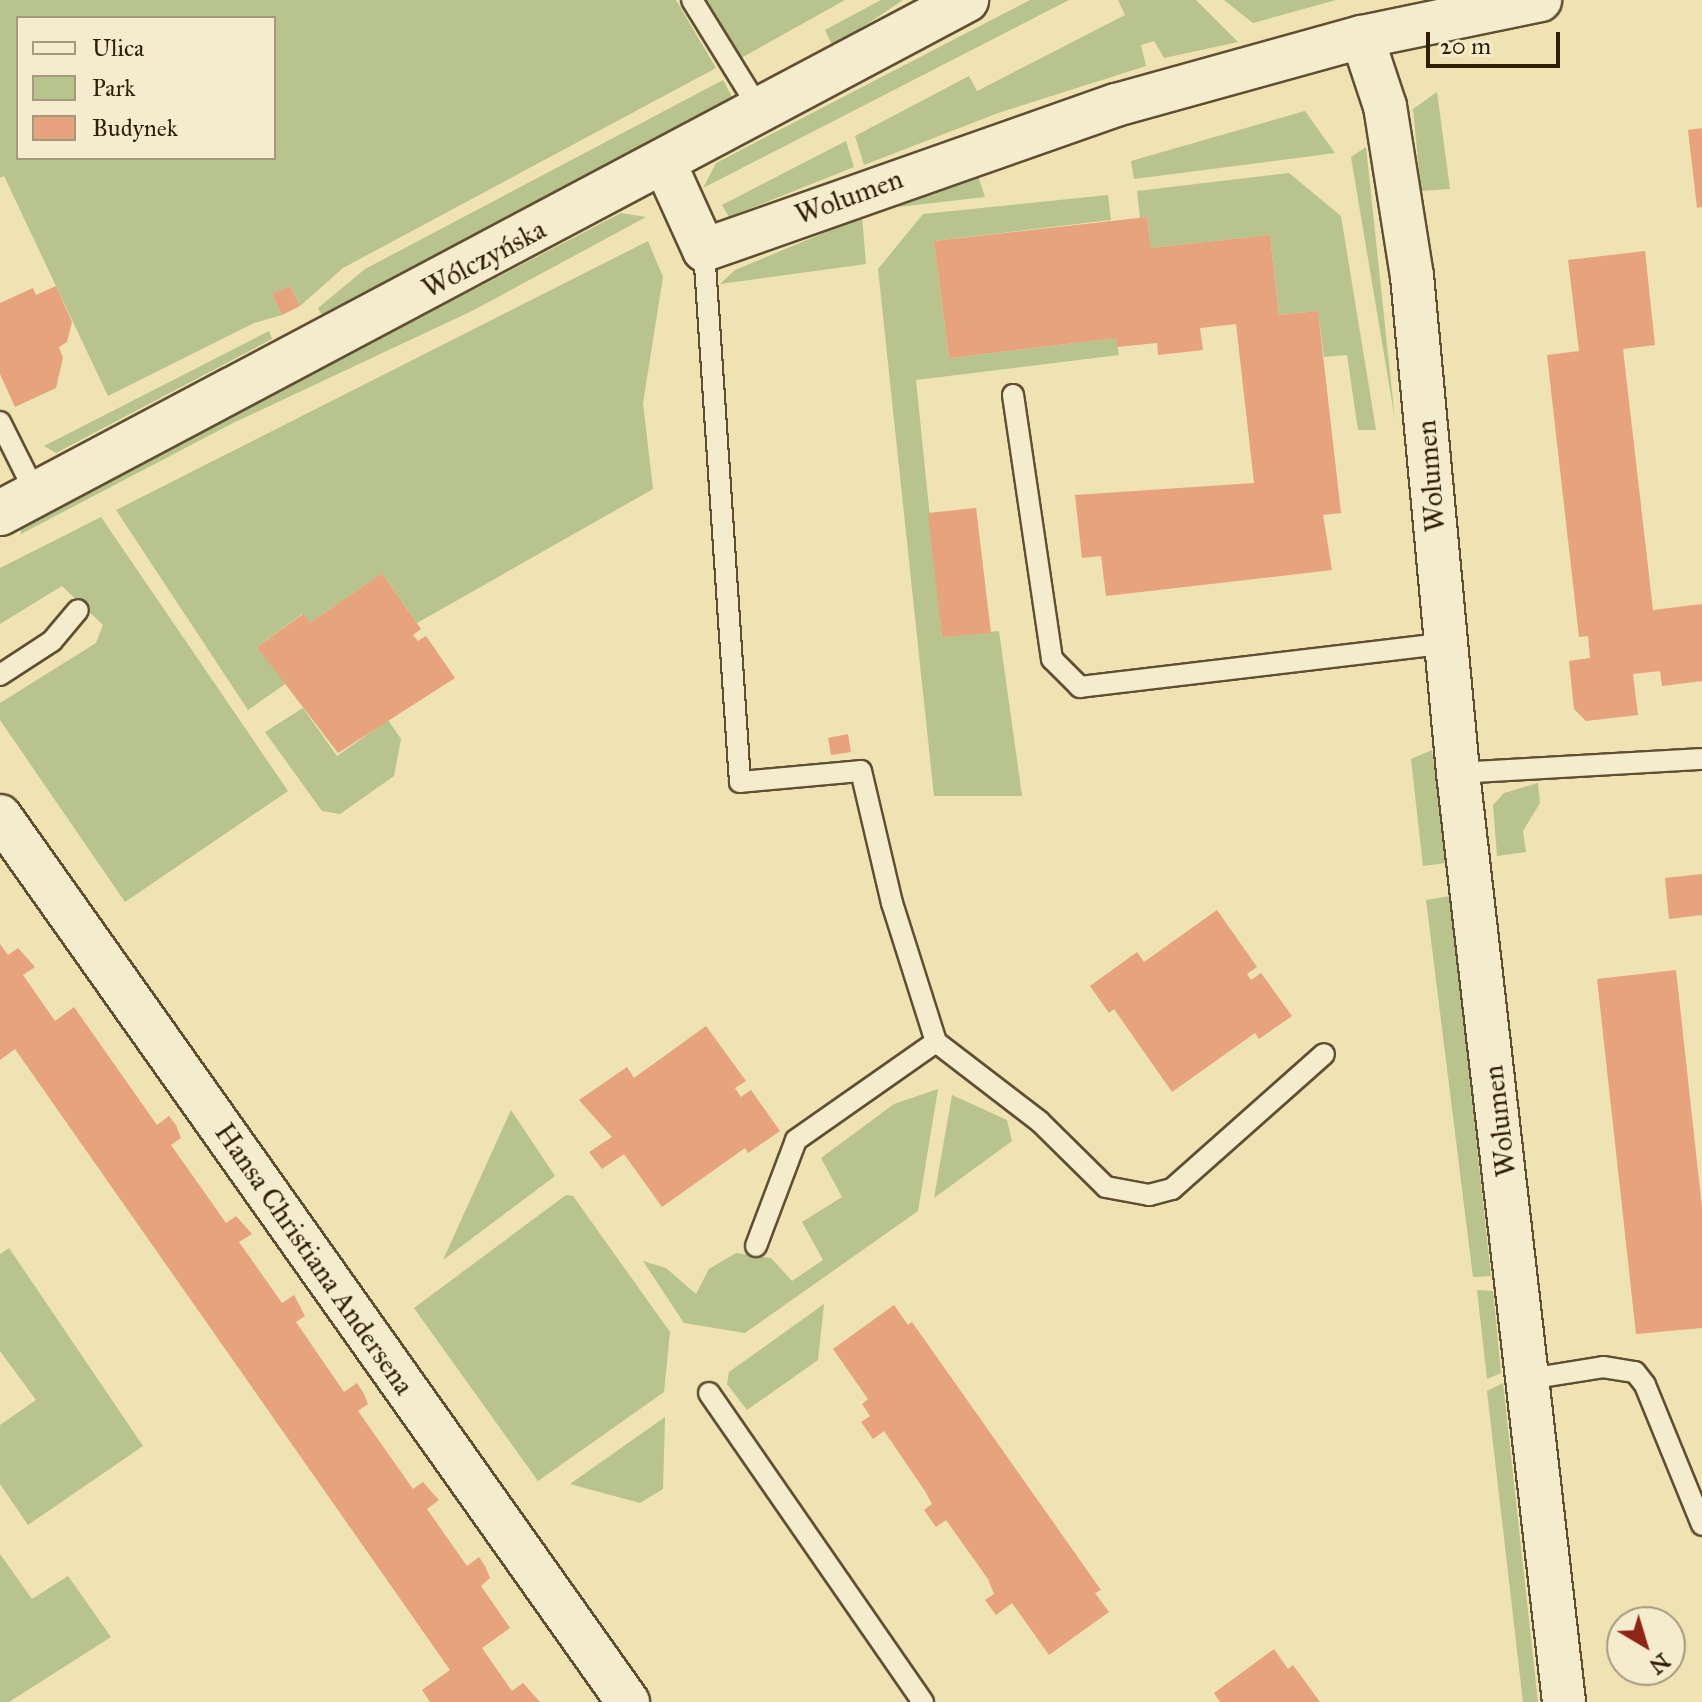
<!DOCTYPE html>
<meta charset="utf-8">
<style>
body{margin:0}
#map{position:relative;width:1702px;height:1702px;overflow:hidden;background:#efe2b3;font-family:"IM FELL Great Primer",serif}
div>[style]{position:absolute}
.green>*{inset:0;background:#b8c38d}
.building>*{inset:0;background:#e6a37d}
.roads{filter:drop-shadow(2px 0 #604f31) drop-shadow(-2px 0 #604f31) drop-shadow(0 2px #604f31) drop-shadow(0 -2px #604f31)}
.lane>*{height:20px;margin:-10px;padding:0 10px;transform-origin:10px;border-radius:10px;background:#f5ecce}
.street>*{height:42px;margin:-21px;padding:0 21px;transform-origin:21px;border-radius:21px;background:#f5ecce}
.secondary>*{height:44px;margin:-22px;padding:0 22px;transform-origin:22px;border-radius:22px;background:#f5ecce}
span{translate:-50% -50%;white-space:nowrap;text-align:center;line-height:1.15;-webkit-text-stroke:6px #f5ecce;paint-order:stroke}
.street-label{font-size:28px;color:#301e06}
.legend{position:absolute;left:16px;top:16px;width:260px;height:144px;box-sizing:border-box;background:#f5ecce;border:2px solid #a69a7e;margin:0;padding:10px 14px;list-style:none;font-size:24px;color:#301e06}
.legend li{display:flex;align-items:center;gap:16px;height:40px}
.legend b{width:40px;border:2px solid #a69a7e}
.north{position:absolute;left:1606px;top:1606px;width:80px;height:80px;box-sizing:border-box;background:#f5ecce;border:2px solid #a69a7e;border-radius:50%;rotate:142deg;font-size:22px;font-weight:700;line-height:32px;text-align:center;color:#301e06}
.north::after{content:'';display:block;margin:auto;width:28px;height:36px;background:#8f2418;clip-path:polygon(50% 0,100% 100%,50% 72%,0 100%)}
.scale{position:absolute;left:1426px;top:32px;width:134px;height:36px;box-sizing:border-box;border:4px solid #301e06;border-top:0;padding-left:10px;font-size:24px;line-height:28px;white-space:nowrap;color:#301e06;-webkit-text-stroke:6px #f5ecce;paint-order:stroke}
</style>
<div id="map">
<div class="green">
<i style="clip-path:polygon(evenodd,0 0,676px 0,716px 68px,343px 268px,300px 306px,290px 286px,272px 294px,282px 315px,254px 323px,108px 396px,4px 176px,0 178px,0 0,18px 18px,274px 18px,274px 158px,18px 158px,18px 18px)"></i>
<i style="clip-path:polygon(707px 0,845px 0,741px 58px)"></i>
<i style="clip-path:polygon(881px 0,903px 0,833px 47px,825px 30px)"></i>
<i style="clip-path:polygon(1030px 0,1069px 0,703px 188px,716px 163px)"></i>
<i style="clip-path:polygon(1118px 0,1196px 0,1238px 42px,1164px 58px,1154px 41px,1141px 45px,1146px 66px,998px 113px,864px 165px,855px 136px,969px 76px,977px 91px,1125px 15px)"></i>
<i style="clip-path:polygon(1224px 0,1336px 0,1253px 23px)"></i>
<i style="clip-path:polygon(723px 80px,733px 99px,322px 315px,318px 308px,365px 269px)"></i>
<i style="clip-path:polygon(1437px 92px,1450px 189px,1421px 191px,1413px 109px)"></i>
<i style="clip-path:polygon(1305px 111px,1335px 153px,1134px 179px,1131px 161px)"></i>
<i style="clip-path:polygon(846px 141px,854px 167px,729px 217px,722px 205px)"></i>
<i style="clip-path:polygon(1366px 147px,1395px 420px,1351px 157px)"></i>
<i style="clip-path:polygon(977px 173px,985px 197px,898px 207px,898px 204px)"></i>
<i style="clip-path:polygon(1289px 173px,1341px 216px,1376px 430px,1358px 430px,1347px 355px,1324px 357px,1318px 311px,1279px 315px,1270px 235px,1151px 248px,1147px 217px,1140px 218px,1137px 191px)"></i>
<i style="clip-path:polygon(1108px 195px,1111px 220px,934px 241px,949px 358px,1116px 338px,1119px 355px,916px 380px,942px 637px,999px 631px,1022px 796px,934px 796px,878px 269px,923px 214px)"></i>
<i style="clip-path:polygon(621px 213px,646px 217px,474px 310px,233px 423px,21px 534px,21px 525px)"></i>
<i style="clip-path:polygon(862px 217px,866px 264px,720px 284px,735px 270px)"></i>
<i style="clip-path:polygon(648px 241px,663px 277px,643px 403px,653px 489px,417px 623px,382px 573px,310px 623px,302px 614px,257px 647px,288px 682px,248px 710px,116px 510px)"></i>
<i style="clip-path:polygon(269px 331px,272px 339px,56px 453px,44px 446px)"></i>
<i style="clip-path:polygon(101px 517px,288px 791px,125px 902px,0 720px,0 703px,96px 643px,103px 625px,62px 586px,0 624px,0 568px)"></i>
<i style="clip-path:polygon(303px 708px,337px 756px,388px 720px,401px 739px,394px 776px,340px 814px,322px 811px,265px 732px)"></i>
<i style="clip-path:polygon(1432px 750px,1446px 863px,1423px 866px,1411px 759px)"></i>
<i style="clip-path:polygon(1538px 783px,1540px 803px,1523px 831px,1526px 852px,1497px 856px,1493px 805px,1504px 793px)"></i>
<i style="clip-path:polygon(1450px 896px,1491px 1276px,1473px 1277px,1426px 900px)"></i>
<i style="clip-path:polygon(938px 1089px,918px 1211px,745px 1333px,684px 1323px,643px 1261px,666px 1268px,696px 1294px,709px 1269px,736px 1253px,771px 1258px,792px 1281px,823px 1260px,802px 1222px,842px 1197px,821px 1158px,894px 1104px)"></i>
<i style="clip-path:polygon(952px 1095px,1007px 1120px,1012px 1141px,934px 1198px)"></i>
<i style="clip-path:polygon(511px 1110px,555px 1176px,443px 1260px)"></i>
<i style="clip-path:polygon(566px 1195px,573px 1196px,670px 1332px,664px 1392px,538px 1481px,414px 1308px)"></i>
<i style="clip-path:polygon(9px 1248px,143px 1446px,28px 1525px,0 1484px,0 1425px,36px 1400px,0 1351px,0 1254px)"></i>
<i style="clip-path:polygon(1477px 1290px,1493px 1291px,1501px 1373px,1487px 1379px)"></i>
<i style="clip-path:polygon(824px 1304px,818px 1360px,747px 1410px,727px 1384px,729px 1372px)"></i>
<i style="clip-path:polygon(1503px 1383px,1538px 1702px,1523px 1702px,1487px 1391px)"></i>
<i style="clip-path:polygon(665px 1417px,663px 1489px,640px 1503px,570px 1484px)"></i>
<i style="clip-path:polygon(0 1554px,32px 1599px,68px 1576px,111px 1637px,9px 1702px,0 1702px)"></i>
</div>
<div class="building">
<i style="clip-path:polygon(1702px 128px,1702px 207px,1697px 208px,1688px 130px)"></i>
<i style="clip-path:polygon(1147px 217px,1151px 248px,1270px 235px,1279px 315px,1318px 311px,1341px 513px,1323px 515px,1332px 570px,1106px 596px,1101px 556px,1082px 558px,1075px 495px,1254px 483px,1236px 324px,1200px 328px,1203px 350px,1158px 355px,1157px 343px,1117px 347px,1116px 338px,949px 358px,934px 241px)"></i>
<i style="clip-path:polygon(1645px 251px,1655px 345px,1623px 349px,1653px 610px,1702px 604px,1702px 681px,1662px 686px,1660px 671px,1633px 674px,1638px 715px,1586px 721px,1574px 709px,1569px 661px,1590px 658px,1588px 636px,1579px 637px,1547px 355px,1579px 351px,1568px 260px)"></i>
<i style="clip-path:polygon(56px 286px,72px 322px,67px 342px,59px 347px,63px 358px,56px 388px,15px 407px,0 374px,0 303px,33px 288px,36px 295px)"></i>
<i style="clip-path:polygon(290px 286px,300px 306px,282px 315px,272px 294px)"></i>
<i style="clip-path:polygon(976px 508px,991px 633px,942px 637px,928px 513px)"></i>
<i style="clip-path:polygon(382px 573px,421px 629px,413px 635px,418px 641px,426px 636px,455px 678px,338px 753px,257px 647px,303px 614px,310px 623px)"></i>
<i style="clip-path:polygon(848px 734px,851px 752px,831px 755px,828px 738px)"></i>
<i style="clip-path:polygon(1702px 874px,1702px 915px,1669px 919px,1665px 878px)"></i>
<i style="clip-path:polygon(1217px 910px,1257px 967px,1247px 974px,1251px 980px,1261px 973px,1292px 1016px,1259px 1039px,1255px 1033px,1172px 1092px,1114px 1009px,1109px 1013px,1090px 986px,1137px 952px,1144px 962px)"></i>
<i style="clip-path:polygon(0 944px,8px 955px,18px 948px,35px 967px,23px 975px,55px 1021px,74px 1007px,157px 1125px,169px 1116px,176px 1125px,181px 1138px,171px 1145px,226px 1223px,236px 1216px,252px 1234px,239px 1242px,282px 1303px,294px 1295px,305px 1316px,296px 1322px,344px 1392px,357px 1383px,363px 1392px,368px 1404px,358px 1411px,413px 1489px,423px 1482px,439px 1500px,427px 1509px,467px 1566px,479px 1557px,485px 1566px,490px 1578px,481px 1586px,510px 1628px,482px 1648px,512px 1691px,523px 1683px,540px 1702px,430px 1702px,422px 1690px,450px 1670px,15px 1049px,0 1060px)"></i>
<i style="clip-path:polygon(1676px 970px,1702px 1208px,1702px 1328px,1636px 1334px,1597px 979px)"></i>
<i style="clip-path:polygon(706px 1026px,746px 1081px,735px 1088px,741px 1097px,751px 1090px,780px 1131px,748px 1153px,745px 1148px,662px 1207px,624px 1154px,602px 1169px,589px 1152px,612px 1137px,579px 1100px,627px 1067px,634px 1078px)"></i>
<i style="clip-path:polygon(894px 1305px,908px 1325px,912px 1322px,1101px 1590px,1095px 1593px,1109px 1612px,1049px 1655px,1012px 1603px,996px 1615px,985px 1600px,994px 1594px,988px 1579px,946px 1520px,936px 1527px,924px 1510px,932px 1504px,925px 1491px,884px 1431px,873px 1439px,861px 1422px,870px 1416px,862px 1404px,868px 1399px,833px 1349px)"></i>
<i style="clip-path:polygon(1274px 1649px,1288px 1669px,1293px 1665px,1320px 1702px,1220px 1702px,1214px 1693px)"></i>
</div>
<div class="roads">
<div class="lane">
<i style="left:692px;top:0;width:129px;rotate:58.3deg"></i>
<i style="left:704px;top:250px;width:533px;rotate:86.13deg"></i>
<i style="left:740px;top:782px;width:121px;rotate:-5.2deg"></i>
<i style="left:861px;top:771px;width:136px;rotate:76.8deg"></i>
<i style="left:892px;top:903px;width:146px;rotate:72.4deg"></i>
<i style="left:936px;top:1042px;width:130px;rotate:37.5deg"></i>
<i style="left:1039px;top:1121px;width:94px;rotate:44.6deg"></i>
<i style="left:1106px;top:1187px;width:44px;rotate:10.5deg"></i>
<i style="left:1149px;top:1195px;width:24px;rotate:-15deg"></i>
<i style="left:1172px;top:1189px;width:203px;rotate:-41.6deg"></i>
<i style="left:1013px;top:395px;width:267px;rotate:81.6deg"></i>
<i style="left:1052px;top:659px;width:40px;rotate:45deg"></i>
<i style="left:1080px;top:687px;width:370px;rotate:-6.8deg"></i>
<i style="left:0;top:422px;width:80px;rotate:63.4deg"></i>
<i style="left:0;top:675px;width:62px;rotate:-33.2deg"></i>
<i style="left:52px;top:641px;width:40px;rotate:-50deg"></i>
<i style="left:1458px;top:773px;width:244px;rotate:-3.3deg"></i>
<i style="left:756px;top:1246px;width:113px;rotate:-69.3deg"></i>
<i style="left:796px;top:1140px;width:171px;rotate:-35deg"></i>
<i style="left:1529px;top:1379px;width:75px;rotate:-9.2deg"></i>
<i style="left:1603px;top:1367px;width:32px;rotate:9deg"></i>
<i style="left:1635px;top:1372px;width:16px;rotate:52deg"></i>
<i style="left:1645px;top:1385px;width:151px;rotate:67.8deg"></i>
<i style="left:709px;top:1393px;width:376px;rotate:55.3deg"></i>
</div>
<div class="street">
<i style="left:1362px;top:37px;width:73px;rotate:71.6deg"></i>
<i style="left:1385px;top:106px;width:172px;rotate:81deg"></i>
<i style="left:1412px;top:276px;width:499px;rotate:84.7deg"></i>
<i style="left:1458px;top:773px;width:935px;rotate:83.49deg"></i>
<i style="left:665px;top:164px;width:94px;rotate:65.6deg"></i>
<i style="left:704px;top:250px;width:437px;rotate:-19.4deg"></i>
<i style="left:1116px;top:105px;width:255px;rotate:-15.5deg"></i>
<i style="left:1362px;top:37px;width:182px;rotate:-11.7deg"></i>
<i style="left:0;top:816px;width:1086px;rotate:54.67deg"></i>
</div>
<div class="secondary">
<i style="left:0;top:513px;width:1094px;rotate:-27.97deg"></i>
</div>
</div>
<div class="street-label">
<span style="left:849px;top:197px;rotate:-20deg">Wolumen</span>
<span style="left:484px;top:259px;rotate:-28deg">Wólczyńska</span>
<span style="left:1431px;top:476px;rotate:-95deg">Wolumen</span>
<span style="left:1500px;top:1121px;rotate:-97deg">Wolumen</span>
<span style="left:314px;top:1259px;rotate:55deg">Hansa Christiana Andersena</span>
</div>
<ul class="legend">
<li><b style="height:10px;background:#f5ecce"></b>Ulica</li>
<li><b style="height:22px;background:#b8c38d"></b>Park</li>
<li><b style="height:22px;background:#e6a37d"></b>Budynek</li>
</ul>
<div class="north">N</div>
<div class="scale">20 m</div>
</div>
